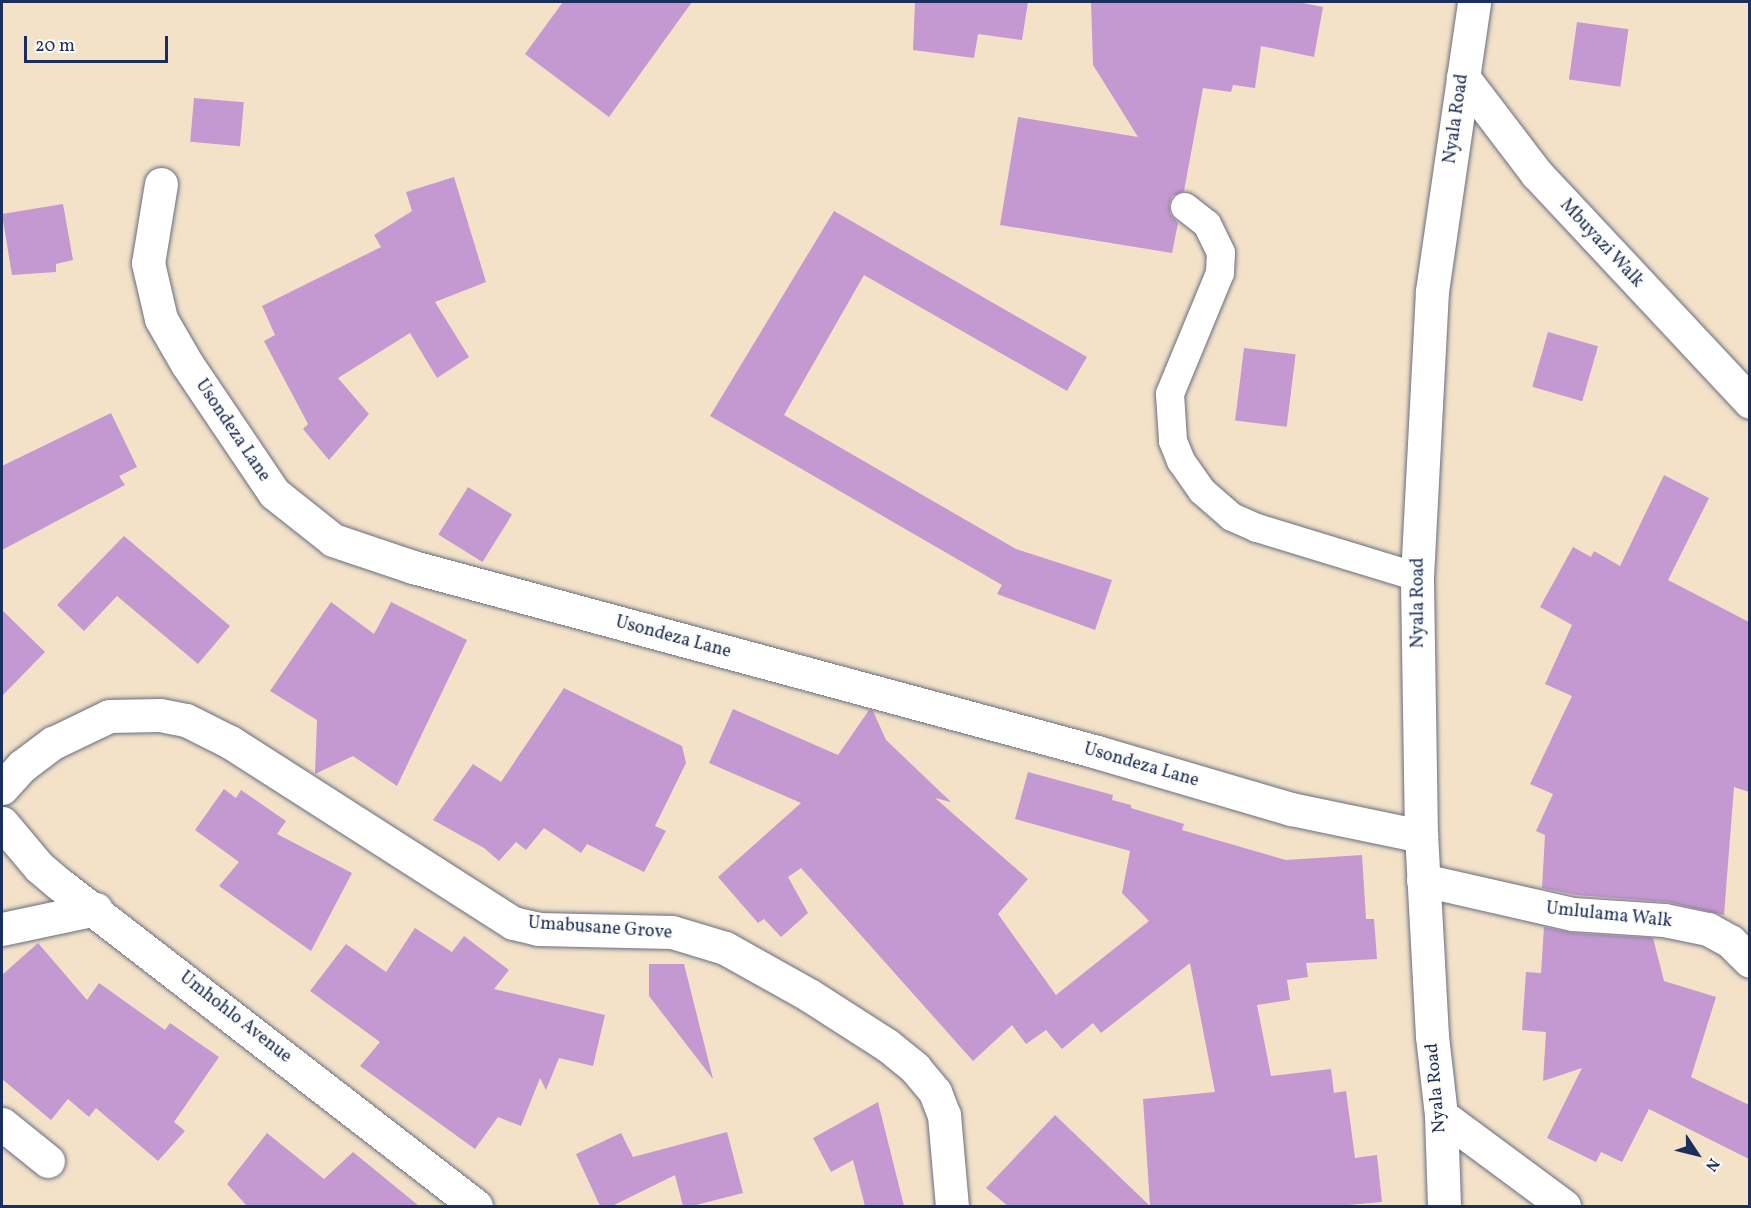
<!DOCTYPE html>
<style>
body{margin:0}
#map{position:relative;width:1751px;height:1208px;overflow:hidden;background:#f3e2c7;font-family:Vollkorn,serif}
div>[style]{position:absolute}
.building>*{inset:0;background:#c499d1;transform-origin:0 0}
.roads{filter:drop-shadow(0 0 2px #676e83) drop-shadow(0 0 2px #676e83)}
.service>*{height:28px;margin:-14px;padding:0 14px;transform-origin:14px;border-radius:14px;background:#fff}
.minor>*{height:33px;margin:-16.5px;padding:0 16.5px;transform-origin:16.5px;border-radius:16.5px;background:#fff}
.tertiary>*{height:33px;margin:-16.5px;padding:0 16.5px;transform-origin:16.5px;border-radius:16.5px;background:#fff}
span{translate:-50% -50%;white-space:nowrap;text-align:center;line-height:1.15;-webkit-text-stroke:4.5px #fdfcf7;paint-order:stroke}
.street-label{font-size:18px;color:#1b2f5e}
.frame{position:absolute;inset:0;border:3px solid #1b2f5e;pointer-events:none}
.north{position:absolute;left:1667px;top:1124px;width:60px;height:60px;-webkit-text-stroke:4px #fdfcf7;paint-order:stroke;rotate:125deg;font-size:16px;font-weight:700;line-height:24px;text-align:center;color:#1b2f5e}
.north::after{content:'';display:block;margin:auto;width:21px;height:27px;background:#1b2f5e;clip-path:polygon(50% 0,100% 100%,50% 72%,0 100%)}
.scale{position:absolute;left:24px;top:36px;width:144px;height:27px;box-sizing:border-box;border:3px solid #1b2f5e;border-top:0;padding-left:8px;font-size:18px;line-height:21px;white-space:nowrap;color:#1b2f5e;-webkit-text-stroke:4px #fdfcf7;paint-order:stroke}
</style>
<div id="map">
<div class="building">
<div style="clip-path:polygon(563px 2px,692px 2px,609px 117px,525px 54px)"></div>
<div style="clip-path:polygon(915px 2px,1028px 2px,1022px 40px,978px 34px,974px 58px,913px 50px)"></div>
<div style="clip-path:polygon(1091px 2px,1297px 2px,1323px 7px,1314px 57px,1261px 46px,1255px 88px,1233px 85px,1231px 92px,1203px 88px,1184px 191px,1172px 196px,1169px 204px,1170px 214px,1178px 223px,1172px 253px,1000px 225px,1018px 117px,1138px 137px,1093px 65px)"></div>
<div style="left:1577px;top:22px;width:52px;height:58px;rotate:8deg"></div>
<div style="left:194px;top:98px;width:50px;height:44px;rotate:5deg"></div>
<div style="clip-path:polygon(454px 177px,486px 282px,435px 302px,469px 357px,437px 378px,410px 333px,338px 378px,369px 414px,329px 460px,303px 429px,308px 424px,264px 341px,275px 335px,262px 306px,381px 247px,374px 235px,412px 211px,406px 192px)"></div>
<div style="clip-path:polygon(63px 204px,73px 260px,56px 264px,56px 272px,12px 275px,2px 214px)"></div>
<div style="clip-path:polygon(834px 211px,1087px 357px,1067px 391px,864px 275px,784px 415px,1016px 549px,1112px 580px,1095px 630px,997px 594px,1002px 585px,710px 416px)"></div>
<div style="left:1548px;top:332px;width:52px;height:57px;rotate:16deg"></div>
<div style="left:1244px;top:348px;width:52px;height:73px;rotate:7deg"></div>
<div style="clip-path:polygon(111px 413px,137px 467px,119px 476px,125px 485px,2px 550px,2px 466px)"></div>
<div style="clip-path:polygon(1664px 475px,1709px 498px,1668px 580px,1749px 622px,1749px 792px,1734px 787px,1724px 915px,1668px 902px,1576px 895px,1542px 888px,1545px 835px,1536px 831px,1553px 794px,1530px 784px,1572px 696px,1545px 684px,1572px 625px,1540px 607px,1573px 547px,1591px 557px,1594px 551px,1620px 566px)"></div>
<div style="left:468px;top:487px;width:52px;height:56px;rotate:32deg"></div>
<div style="clip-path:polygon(124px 536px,230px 626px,198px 664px,117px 596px,84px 631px,57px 605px)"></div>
<div style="clip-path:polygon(331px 602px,374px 634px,391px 602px,467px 640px,397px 786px,353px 756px,315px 774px,317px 720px,270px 691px)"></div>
<div style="clip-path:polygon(2px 610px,45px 652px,2px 696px)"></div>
<div style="clip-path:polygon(564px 688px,682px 746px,686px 763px,655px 826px,666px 831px,644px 872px,587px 844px,581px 853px,544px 828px,526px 850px,516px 842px,499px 861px,484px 848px,433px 820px,473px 764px,501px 782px)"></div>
<div style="clip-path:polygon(733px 709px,838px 755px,869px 710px,873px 711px,886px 740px,951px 802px,935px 798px,1028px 879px,998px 914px,1056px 995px,1149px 921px,1122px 893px,1130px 851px,1015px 819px,1028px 772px,1113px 795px,1112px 800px,1131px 805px,1131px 808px,1184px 824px,1182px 830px,1286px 860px,1362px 855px,1366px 919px,1374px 919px,1377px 959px,1306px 963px,1308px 977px,1287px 980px,1290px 1000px,1257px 1005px,1271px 1076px,1331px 1069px,1334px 1093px,1346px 1091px,1355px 1158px,1377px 1155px,1382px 1202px,1337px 1206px,1150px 1206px,1143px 1099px,1215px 1092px,1190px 963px,1101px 1033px,1093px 1023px,1062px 1049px,1046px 1030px,1026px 1044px,1012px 1025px,973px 1061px,801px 868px,788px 877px,808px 913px,781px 937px,764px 919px,758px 923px,718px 877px,801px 803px,709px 763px)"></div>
<div style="clip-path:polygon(224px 789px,236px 798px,241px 790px,286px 821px,277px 834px,352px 873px,311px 951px,219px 886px,239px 862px,195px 830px)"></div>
<div style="clip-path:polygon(1544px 927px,1572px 933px,1653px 938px,1664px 981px,1716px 997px,1691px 1077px,1749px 1105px,1749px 1159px,1649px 1109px,1622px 1162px,1601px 1152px,1596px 1162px,1547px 1138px,1582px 1068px,1543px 1081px,1546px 1032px,1522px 1030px,1526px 972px,1541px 973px)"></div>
<div style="clip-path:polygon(415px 928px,452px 952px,464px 936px,509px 970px,494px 989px,605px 1015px,593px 1066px,559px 1058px,546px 1090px,540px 1078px,521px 1126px,498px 1117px,475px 1149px,360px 1066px,380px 1042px,310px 991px,346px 944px,386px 972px)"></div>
<div style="clip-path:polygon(38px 943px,87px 1000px,99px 983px,165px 1030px,170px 1023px,219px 1057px,174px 1122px,185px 1131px,158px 1161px,96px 1108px,89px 1117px,68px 1099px,51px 1120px,2px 1079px,2px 975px)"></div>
<div style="clip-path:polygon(649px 964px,684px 964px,713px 1079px,649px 996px)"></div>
<div style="clip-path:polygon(878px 1102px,904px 1206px,865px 1206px,853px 1160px,831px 1172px,813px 1138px)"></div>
<div style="clip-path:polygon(1055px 1115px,1150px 1206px,1008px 1206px,986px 1188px)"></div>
<div style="clip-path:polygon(727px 1132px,743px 1193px,692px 1206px,683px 1206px,675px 1175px,612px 1206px,600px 1206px,576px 1154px,621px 1133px,633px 1157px)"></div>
<div style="clip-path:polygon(267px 1133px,324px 1179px,353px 1152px,419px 1206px,247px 1206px,227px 1184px)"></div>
</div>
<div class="roads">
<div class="service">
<div style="left:1185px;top:207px;width:28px;rotate:38deg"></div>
<div style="left:1207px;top:224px;width:32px;rotate:64deg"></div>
<div style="left:1221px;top:253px;width:20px;rotate:93deg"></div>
<div style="left:1220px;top:273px;width:131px;rotate:112.5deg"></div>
<div style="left:1170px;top:394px;width:47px;rotate:86.3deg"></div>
<div style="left:1173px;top:441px;width:22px;rotate:68deg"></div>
<div style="left:1181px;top:461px;width:37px;rotate:55deg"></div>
<div style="left:1202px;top:491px;width:40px;rotate:41deg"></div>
<div style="left:1232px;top:517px;width:27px;rotate:24deg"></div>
<div style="left:1257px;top:528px;width:167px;rotate:17deg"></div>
</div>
<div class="minor">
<div style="left:1463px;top:77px;width:122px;rotate:52.7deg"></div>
<div style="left:1537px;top:174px;width:312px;rotate:46.9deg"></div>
<div style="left:161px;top:184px;width:80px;rotate:99.3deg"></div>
<div style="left:148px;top:263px;width:57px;rotate:76.9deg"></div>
<div style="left:161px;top:319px;width:52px;rotate:60deg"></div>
<div style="left:187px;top:364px;width:156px;rotate:56deg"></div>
<div style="left:274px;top:493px;width:75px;rotate:38.5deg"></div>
<div style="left:333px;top:540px;width:84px;rotate:18.6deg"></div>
<div style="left:413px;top:567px;width:709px;rotate:15.13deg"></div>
<div style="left:1097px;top:752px;width:202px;rotate:16.4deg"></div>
<div style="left:1291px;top:809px;width:133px;rotate:11.7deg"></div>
<div style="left:2px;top:788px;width:30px;rotate:-48deg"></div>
<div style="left:22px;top:766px;width:39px;rotate:-37deg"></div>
<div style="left:53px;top:743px;width:62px;rotate:-25.7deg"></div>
<div style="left:109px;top:716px;width:51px;rotate:-1.1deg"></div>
<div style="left:160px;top:715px;width:26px;rotate:11deg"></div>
<div style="left:186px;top:720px;width:49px;rotate:26.6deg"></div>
<div style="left:230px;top:742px;width:336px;rotate:32.6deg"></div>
<div style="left:513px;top:923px;width:26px;rotate:13deg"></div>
<div style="left:538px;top:929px;width:134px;rotate:1.3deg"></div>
<div style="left:672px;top:932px;width:55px;rotate:16.8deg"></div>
<div style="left:725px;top:948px;width:96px;rotate:29.2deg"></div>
<div style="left:809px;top:995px;width:93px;rotate:32.7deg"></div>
<div style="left:887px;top:1045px;width:36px;rotate:39deg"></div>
<div style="left:915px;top:1068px;width:31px;rotate:50deg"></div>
<div style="left:935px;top:1092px;width:25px;rotate:69deg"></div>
<div style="left:944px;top:1115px;width:91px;rotate:85deg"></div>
<div style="left:2px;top:823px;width:57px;rotate:49.9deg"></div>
<div style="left:39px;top:867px;width:30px;rotate:40deg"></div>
<div style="left:62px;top:886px;width:523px;rotate:37.7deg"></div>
<div style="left:1423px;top:880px;width:154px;rotate:12.8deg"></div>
<div style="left:1573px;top:914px;width:91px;rotate:3.8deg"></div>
<div style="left:1664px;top:920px;width:45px;rotate:11.6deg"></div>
<div style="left:1708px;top:929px;width:25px;rotate:29deg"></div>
<div style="left:1730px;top:941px;width:28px;rotate:45deg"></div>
<div style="left:2px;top:929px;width:96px;rotate:-12deg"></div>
<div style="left:1441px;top:1115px;width:153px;rotate:36.5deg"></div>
<div style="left:2px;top:1124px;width:59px;rotate:38.8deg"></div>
</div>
<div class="tertiary">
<div style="left:1444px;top:1206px;width:91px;rotate:-91.9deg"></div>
<div style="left:1441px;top:1115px;width:80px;rotate:-96.5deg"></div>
<div style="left:1432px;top:1036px;width:200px;rotate:-93.1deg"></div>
<div style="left:1421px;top:836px;width:259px;rotate:-90.9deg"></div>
<div style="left:1417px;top:577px;width:286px;rotate:-87deg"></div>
<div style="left:1432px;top:291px;width:292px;rotate:-81.7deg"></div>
</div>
</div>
<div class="street-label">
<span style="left:1457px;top:119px;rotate:-82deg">Nyala Road</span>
<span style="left:1601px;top:244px;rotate:47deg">Mbuyazi Walk</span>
<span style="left:232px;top:431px;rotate:56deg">Usondeza Lane</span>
<span style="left:1419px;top:603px;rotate:-90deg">Nyala Road</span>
<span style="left:673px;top:638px;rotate:15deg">Usondeza Lane</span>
<span style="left:1141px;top:766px;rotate:16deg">Usondeza Lane</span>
<span style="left:1609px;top:916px;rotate:6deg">Umlulama Walk</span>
<span style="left:600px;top:929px;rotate:4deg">Umabusane Grove</span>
<span style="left:235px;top:1018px;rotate:38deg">Umhohlo Avenue</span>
<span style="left:1437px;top:1088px;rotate:-95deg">Nyala Road</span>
</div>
<div class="frame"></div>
<div class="north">N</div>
<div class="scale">20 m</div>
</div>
